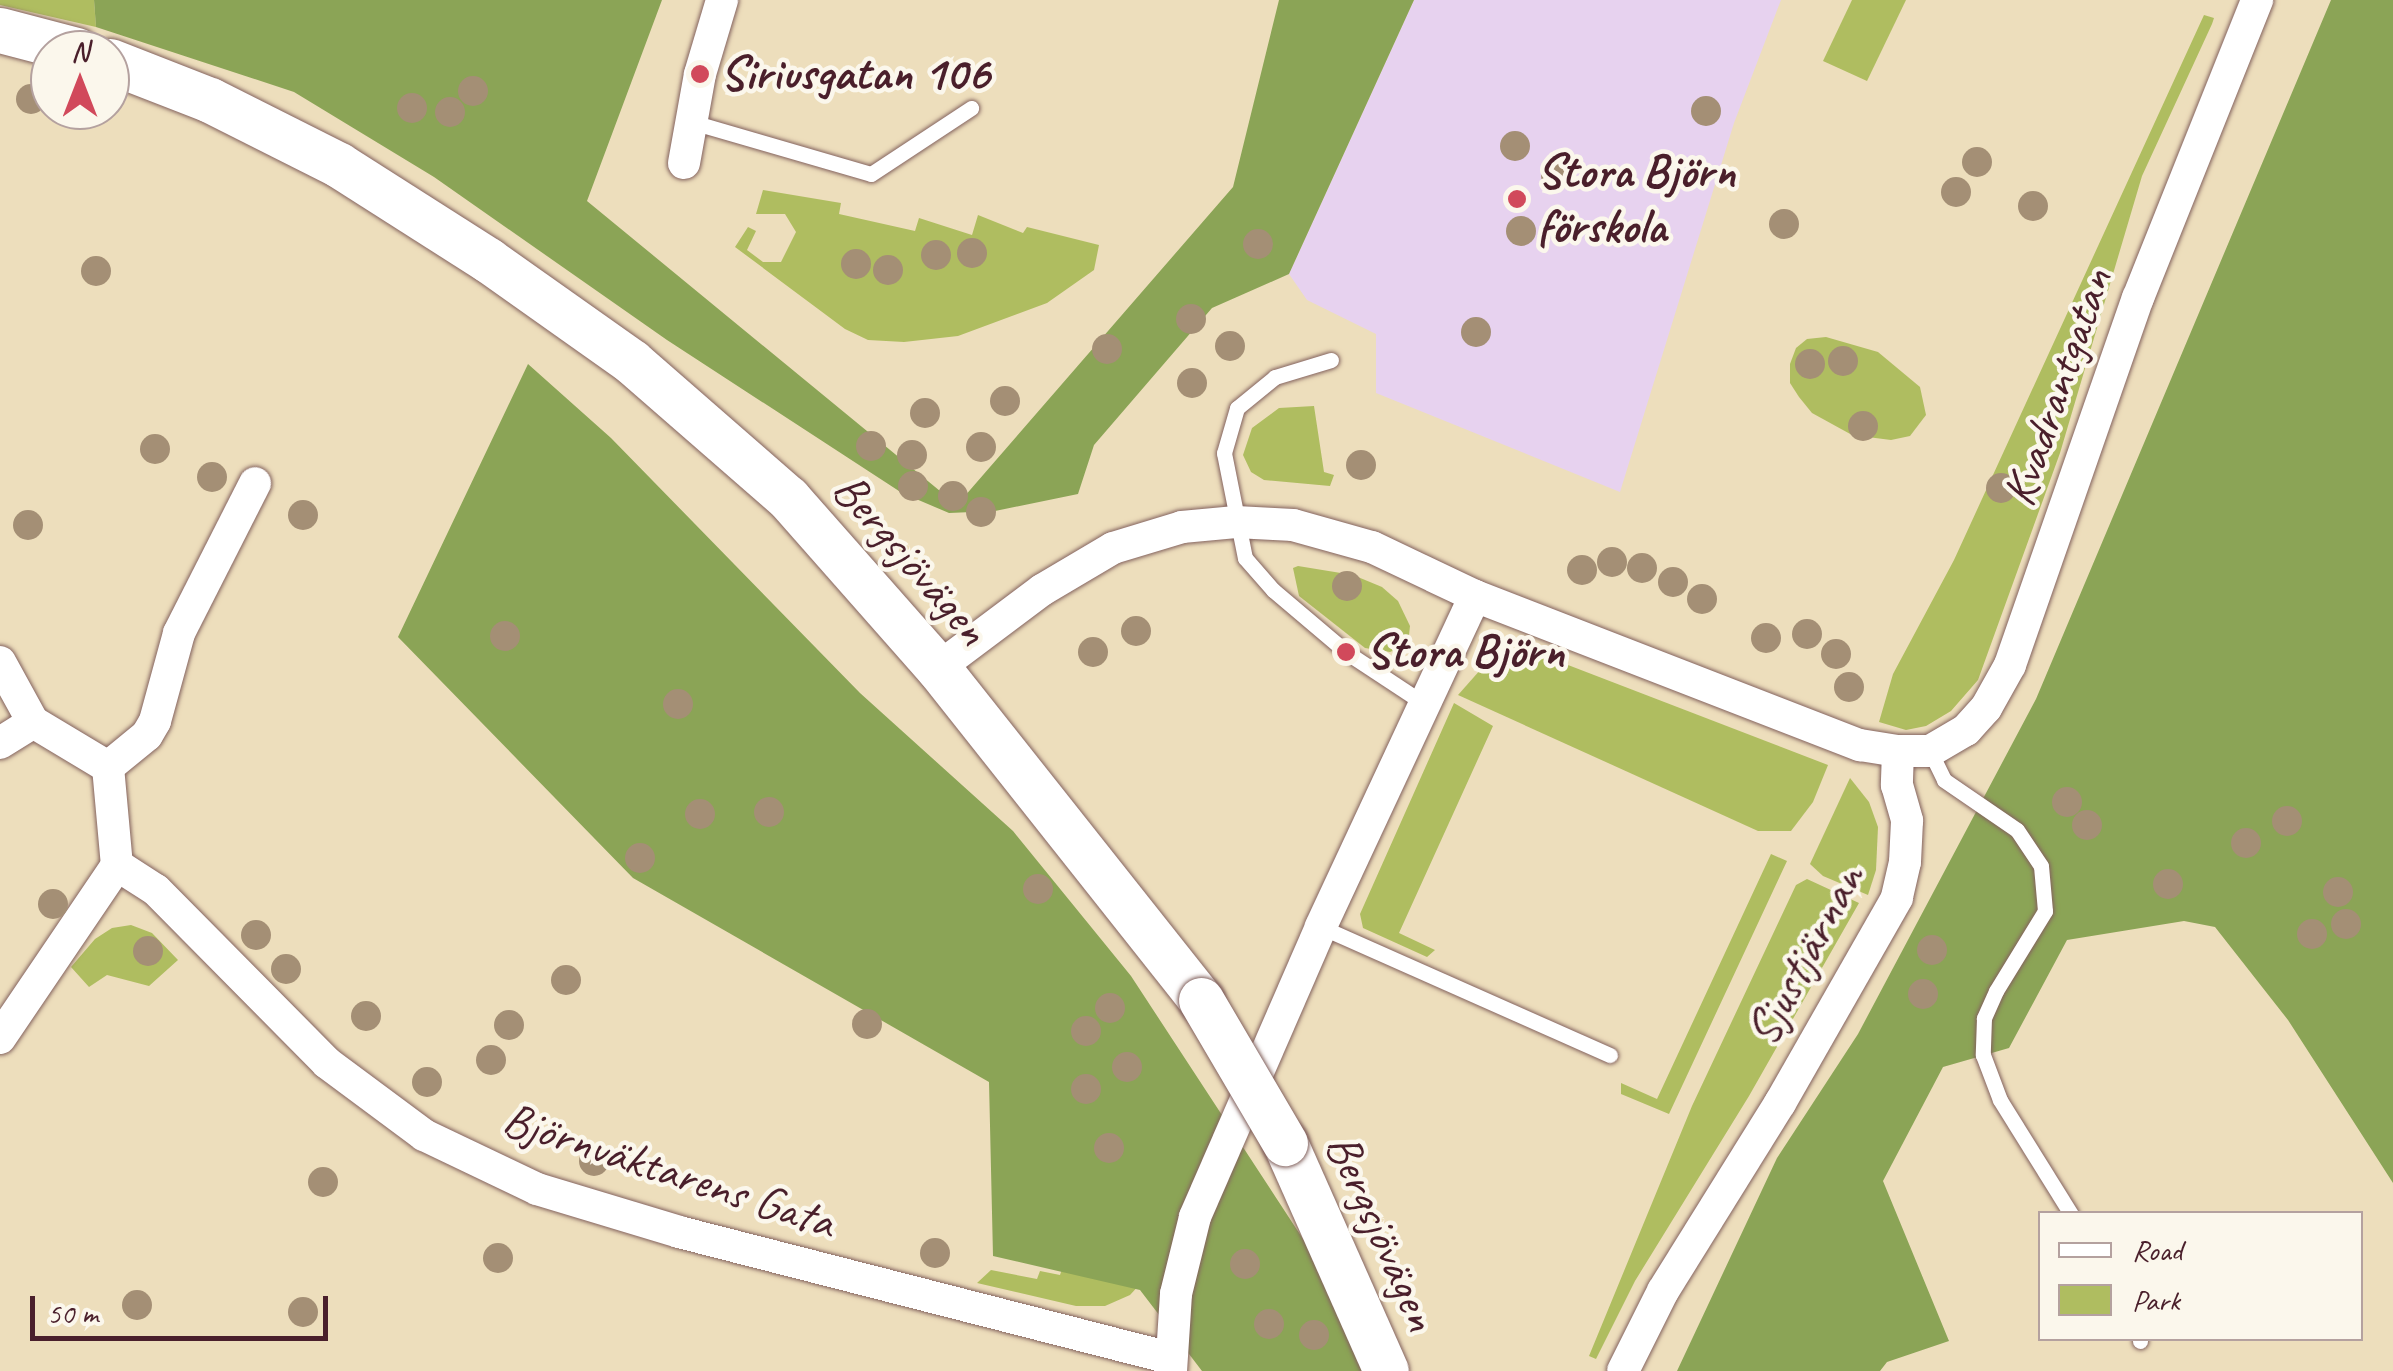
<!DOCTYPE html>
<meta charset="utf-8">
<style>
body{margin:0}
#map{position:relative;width:2393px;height:1371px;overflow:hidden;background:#eddebc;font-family:Caveat,sans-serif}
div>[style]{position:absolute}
.built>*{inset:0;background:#e7d2ef}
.green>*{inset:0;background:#afbd60}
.forest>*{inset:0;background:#8ba456}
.roads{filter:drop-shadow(0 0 2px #83625e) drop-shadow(0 0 2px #83625e)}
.lane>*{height:15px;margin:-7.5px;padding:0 7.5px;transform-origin:7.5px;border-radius:7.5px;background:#fff}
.street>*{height:32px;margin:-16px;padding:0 16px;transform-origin:16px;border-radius:16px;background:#fff}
.secondary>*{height:45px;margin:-22.5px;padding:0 22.5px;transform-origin:22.5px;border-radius:22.5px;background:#fff}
.bridges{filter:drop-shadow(0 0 2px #83625e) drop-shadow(0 0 2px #83625e)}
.secondary-bridge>*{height:45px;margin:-22.5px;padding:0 22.5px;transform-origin:22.5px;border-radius:22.5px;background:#fff}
.trees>*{width:30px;height:30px;margin:-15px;border-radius:50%;background:#a48f75}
.dots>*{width:28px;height:28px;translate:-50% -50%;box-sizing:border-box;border:5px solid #fbf7ec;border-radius:50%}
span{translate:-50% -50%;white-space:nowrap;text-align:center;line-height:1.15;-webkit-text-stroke:9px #fbf7ec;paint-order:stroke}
.poi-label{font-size:48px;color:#4a1f2b;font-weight:700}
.left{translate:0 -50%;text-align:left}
.street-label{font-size:48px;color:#4a1f2b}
.legend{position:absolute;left:2038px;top:1211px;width:325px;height:130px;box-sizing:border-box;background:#fbf7ec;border:2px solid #b4a19f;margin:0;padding:12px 18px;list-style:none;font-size:30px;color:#4a1f2b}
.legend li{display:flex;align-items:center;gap:20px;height:50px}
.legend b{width:50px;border:2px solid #b4a19f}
.north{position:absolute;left:30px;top:30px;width:100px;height:100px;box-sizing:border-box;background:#fbf7ec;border:2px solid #b4a19f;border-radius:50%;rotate:0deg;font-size:28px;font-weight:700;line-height:40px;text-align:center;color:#4a1f2b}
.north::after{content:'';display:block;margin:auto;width:35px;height:45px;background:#d1495b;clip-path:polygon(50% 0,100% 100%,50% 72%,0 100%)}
.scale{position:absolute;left:30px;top:1296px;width:298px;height:45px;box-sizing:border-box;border:5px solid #4a1f2b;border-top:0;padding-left:12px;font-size:30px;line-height:35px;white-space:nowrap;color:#4a1f2b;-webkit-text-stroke:8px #fbf7ec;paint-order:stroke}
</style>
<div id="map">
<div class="built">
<div style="clip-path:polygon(1414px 0,1781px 0,1734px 123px,1620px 492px,1376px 393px,1376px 334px,1307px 300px,1289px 274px)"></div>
</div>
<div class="green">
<div style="clip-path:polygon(0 0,94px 0,96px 27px,0 5px)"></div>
<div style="clip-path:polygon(1852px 0,1906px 0,1867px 81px,1823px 61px)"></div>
<div style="clip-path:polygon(2204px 15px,2214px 18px,2212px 24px,2142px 176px,2060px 453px,1978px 680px,1951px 711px,1926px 726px,1906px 730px,1879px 722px,1893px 674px,1954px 560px)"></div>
<div style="clip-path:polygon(763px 190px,841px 203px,839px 214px,915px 231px,919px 218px,972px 235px,978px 215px,1023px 233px,1027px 227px,1099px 245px,1094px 270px,1047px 303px,958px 336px,904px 342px,868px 340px,845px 329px,735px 247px,748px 227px,756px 231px,747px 250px,763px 262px,781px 262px,796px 232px,785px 214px,756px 214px)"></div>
<div style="clip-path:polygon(1826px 337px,1878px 352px,1920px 387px,1926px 415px,1910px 436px,1891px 440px,1852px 435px,1812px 413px,1799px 397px,1790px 383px,1790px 364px,1796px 348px,1807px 339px)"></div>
<div style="clip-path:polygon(1314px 406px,1324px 472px,1334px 475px,1330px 486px,1264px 480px,1251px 472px,1243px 455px,1252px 428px,1279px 408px)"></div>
<div style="clip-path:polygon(1298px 566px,1353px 575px,1382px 587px,1398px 601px,1410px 626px,1408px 644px,1390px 652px,1365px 648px,1299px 596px,1293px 568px)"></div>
<div style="clip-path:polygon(1501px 656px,1555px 660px,1828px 765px,1813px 802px,1791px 831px,1758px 831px,1458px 695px,1489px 660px)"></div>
<div style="clip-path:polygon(1454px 703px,1493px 726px,1399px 933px,1435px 950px,1427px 957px,1363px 928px,1360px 914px)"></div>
<div style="clip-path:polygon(1850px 778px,1869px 802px,1878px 827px,1876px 870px,1868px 895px,1823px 876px,1810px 864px)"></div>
<div style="clip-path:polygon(1771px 854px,1787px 861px,1669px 1114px,1621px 1094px,1621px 1083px,1657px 1099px)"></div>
<div style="clip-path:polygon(1807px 879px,1859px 903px,1749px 1096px,1635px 1281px,1596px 1359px,1589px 1356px,1692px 1106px,1796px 885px)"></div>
<div style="clip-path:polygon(131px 925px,152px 933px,178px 960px,149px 986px,107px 975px,89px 987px,71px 967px,95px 939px,112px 928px)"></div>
<div style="clip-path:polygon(1118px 1102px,1142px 1282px,1130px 1295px,1105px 1306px,1076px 1306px,977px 1283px,991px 1270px,1037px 1279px,1040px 1271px,1060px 1275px)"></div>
</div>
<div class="forest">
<div style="clip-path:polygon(94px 0,662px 0,587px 201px,957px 505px,1233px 187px,1279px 0,1414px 0,1289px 274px,1212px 308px,1094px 445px,1078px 494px,995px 511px,949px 513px,902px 493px,667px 340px,434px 177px,294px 92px,96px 27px)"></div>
<div style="clip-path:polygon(2331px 0,2393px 0,2393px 1183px,2288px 1020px,2215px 927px,2184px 921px,2067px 940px,2009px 1048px,1943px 1067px,1883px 1181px,1949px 1341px,1887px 1362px,1880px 1371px,1677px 1371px,1777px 1158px,1858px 1034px,2036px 699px)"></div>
<div style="clip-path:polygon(528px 364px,611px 438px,860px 693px,1013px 831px,1131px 976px,1305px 1242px,1368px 1371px,1202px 1371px,1140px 1290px,993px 1256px,989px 1082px,633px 878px,398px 637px)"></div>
</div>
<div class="roads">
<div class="lane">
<div style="left:692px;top:122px;width:186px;rotate:16.2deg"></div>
<div style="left:871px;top:174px;width:120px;rotate:-33.4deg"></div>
<div style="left:1331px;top:360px;width:59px;rotate:163.1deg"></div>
<div style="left:1275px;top:377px;width:49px;rotate:140.8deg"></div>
<div style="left:1237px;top:408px;width:47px;rotate:106.1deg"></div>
<div style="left:1224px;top:453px;width:107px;rotate:78.7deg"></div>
<div style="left:1245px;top:558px;width:43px;rotate:48.8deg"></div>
<div style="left:1273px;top:590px;width:96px;rotate:40.3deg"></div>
<div style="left:1346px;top:652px;width:95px;rotate:33.4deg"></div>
<div style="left:1930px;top:751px;width:32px;rotate:64deg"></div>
<div style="left:1944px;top:780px;width:88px;rotate:34.4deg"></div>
<div style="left:2017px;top:830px;width:43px;rotate:56.3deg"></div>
<div style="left:2041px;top:866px;width:45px;rotate:84.9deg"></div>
<div style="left:2045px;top:911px;width:94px;rotate:121.5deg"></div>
<div style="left:1996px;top:991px;width:30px;rotate:114deg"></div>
<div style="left:1984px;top:1018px;width:37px;rotate:92deg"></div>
<div style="left:1983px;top:1055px;width:48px;rotate:69.3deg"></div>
<div style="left:2000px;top:1100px;width:134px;rotate:58.1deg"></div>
<div style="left:1321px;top:927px;width:316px;rotate:23.9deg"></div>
<div style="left:2140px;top:1338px;width:3px;rotate:90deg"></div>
</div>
<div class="street">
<div style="left:684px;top:163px;width:90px;rotate:-79.8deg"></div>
<div style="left:700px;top:74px;width:77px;rotate:-73.4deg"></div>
<div style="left:1475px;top:596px;width:413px;rotate:21.2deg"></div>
<div style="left:1860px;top:745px;width:38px;rotate:9deg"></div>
<div style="left:1898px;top:751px;width:34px;rotate:92deg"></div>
<div style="left:1897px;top:785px;width:37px;rotate:74deg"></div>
<div style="left:1907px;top:821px;width:41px;rotate:92.8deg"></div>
<div style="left:1905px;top:862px;width:37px;rotate:103deg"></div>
<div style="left:1897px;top:898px;width:236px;rotate:119.7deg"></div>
<div style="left:1780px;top:1103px;width:221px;rotate:121.9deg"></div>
<div style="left:1663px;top:1291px;width:89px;rotate:116.6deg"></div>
<div style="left:0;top:662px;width:68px;rotate:61.2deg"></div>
<div style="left:33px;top:722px;width:87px;rotate:31deg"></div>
<div style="left:108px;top:767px;width:98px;rotate:84.8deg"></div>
<div style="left:117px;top:865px;width:46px;rotate:32.7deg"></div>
<div style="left:156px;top:890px;width:243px;rotate:45.3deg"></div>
<div style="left:327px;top:1063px;width:121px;rotate:36.6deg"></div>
<div style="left:424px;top:1135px;width:125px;rotate:25.5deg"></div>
<div style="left:537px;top:1189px;width:148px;rotate:16.8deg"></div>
<div style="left:679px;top:1232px;width:507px;rotate:14.39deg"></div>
<div style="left:938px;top:668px;width:130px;rotate:-36.9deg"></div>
<div style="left:1042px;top:590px;width:82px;rotate:-30.6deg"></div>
<div style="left:1113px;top:548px;width:72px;rotate:-16.9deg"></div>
<div style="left:1182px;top:527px;width:54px;rotate:-5.3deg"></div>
<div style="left:1236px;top:522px;width:57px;rotate:3deg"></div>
<div style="left:1293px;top:525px;width:82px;rotate:15.6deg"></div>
<div style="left:1372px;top:547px;width:114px;rotate:25.4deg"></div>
<div style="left:1475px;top:596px;width:365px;rotate:115deg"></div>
<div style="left:1321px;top:927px;width:316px;rotate:113.5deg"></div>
<div style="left:1195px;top:1217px;width:79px;rotate:103.9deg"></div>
<div style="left:1176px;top:1294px;width:77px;rotate:93.7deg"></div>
<div style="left:0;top:743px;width:39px;rotate:-32deg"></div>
<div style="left:1898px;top:751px;width:32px"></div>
<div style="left:1930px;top:751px;width:42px;rotate:-30.3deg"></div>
<div style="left:1966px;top:730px;width:30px;rotate:-48deg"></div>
<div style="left:1986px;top:708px;width:49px;rotate:-60.8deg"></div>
<div style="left:2010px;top:665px;width:389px;rotate:-70.8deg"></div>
<div style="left:2138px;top:298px;width:321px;rotate:-68.2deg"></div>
<div style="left:108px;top:767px;width:50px;rotate:-39.4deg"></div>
<div style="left:147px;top:735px;width:16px;rotate:-60deg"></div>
<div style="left:155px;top:721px;width:91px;rotate:-74.7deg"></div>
<div style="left:179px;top:633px;width:168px;rotate:-63.1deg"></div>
<div style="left:0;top:1038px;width:209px;rotate:-55.9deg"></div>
</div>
<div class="secondary">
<div style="left:0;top:30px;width:79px;rotate:14.7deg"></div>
<div style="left:110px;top:61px;width:107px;rotate:21.3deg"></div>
<div style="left:210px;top:100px;width:144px;rotate:26.7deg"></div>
<div style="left:339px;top:165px;width:177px;rotate:32.5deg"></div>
<div style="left:488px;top:260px;width:176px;rotate:35.3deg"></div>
<div style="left:632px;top:362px;width:207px;rotate:41.1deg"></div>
<div style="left:788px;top:498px;width:227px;rotate:48.6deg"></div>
<div style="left:938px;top:668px;width:424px;rotate:51.6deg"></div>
<div style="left:1285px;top:1143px;width:249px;rotate:66.1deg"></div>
</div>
</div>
<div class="bridges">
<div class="secondary-bridge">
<div style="left:1201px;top:1000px;width:166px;rotate:59.6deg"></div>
</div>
</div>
<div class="trees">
<div style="left:473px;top:91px"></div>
<div style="left:31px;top:99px"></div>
<div style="left:412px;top:108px"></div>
<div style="left:1706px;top:111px"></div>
<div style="left:450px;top:112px"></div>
<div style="left:1515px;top:146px"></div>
<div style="left:1977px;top:162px"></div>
<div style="left:1556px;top:175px"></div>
<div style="left:1956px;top:192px"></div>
<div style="left:2033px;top:206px"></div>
<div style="left:1784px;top:224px"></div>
<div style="left:1521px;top:231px"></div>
<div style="left:1258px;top:244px"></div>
<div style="left:972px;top:253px"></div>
<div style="left:936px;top:255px"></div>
<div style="left:856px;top:264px"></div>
<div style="left:888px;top:270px"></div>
<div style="left:96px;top:271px"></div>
<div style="left:1191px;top:319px"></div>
<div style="left:1476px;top:332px"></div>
<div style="left:1230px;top:346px"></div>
<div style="left:1107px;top:349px"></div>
<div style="left:1843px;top:361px"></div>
<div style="left:1810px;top:364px"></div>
<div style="left:1192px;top:383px"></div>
<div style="left:1005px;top:401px"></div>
<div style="left:925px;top:413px"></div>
<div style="left:1863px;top:426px"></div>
<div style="left:871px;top:446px"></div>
<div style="left:981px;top:447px"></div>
<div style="left:155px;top:449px"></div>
<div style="left:912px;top:455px"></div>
<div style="left:1361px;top:465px"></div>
<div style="left:212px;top:477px"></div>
<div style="left:913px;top:486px"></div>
<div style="left:2001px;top:488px"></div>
<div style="left:953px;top:496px"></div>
<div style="left:981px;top:512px"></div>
<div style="left:303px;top:515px"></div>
<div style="left:28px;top:525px"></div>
<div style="left:1612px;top:562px"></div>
<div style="left:1642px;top:568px"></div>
<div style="left:1582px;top:570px"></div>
<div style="left:1673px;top:582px"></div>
<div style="left:1347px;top:586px"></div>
<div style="left:1702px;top:599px"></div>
<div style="left:1136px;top:631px"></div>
<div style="left:1807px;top:634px"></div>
<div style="left:505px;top:636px"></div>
<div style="left:1766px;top:638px"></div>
<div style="left:1093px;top:652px"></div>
<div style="left:1836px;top:654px"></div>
<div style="left:1849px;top:687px"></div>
<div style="left:678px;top:704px"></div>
<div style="left:2067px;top:802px"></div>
<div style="left:769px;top:812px"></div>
<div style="left:700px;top:814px"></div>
<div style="left:2287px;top:821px"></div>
<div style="left:2087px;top:825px"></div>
<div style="left:2246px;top:843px"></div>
<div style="left:640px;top:858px"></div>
<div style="left:2168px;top:884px"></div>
<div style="left:1038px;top:889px"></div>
<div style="left:2338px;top:892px"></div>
<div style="left:53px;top:904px"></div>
<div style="left:2346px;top:924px"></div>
<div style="left:2312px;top:934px"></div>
<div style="left:256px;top:935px"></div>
<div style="left:1932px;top:950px"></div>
<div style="left:148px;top:951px"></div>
<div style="left:286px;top:969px"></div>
<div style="left:566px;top:980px"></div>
<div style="left:1923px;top:994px"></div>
<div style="left:1110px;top:1008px"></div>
<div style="left:366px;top:1016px"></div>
<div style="left:867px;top:1024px"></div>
<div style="left:509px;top:1025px"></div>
<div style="left:1086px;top:1031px"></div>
<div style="left:491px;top:1060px"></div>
<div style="left:1127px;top:1067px"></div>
<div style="left:427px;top:1082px"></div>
<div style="left:1086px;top:1089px"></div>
<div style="left:1109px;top:1148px"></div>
<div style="left:594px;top:1161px"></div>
<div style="left:323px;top:1182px"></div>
<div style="left:935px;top:1253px"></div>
<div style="left:498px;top:1258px"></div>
<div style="left:1245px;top:1264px"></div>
<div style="left:137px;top:1305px"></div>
<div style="left:303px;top:1312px"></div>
<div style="left:1269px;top:1324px"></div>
<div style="left:1314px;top:1335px"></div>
</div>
<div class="dots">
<div style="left:700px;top:74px;background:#d1495b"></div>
<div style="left:1517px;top:199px;background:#d1495b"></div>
<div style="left:1346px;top:652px;background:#d1495b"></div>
</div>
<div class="poi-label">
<span class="left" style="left:720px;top:74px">Siriusgatan 106</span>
<span class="left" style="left:1537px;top:199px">Stora Björn<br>förskola</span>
<span class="left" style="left:1366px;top:652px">Stora Björn</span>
</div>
<div class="street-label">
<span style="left:2057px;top:387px;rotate:-71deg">Kvadrantgatan</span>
<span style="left:911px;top:559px;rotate:49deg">Bergsjövägen</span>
<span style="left:1805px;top:955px;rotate:-62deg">Sjustjärnan</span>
<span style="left:669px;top:1170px;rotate:18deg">Björnväktarens Gata</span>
<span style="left:1382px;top:1232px;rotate:66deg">Bergsjövägen</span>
</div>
<ul class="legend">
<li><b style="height:12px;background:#fff"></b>Road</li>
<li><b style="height:28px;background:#afbd60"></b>Park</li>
</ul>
<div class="north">N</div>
<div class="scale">50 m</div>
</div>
